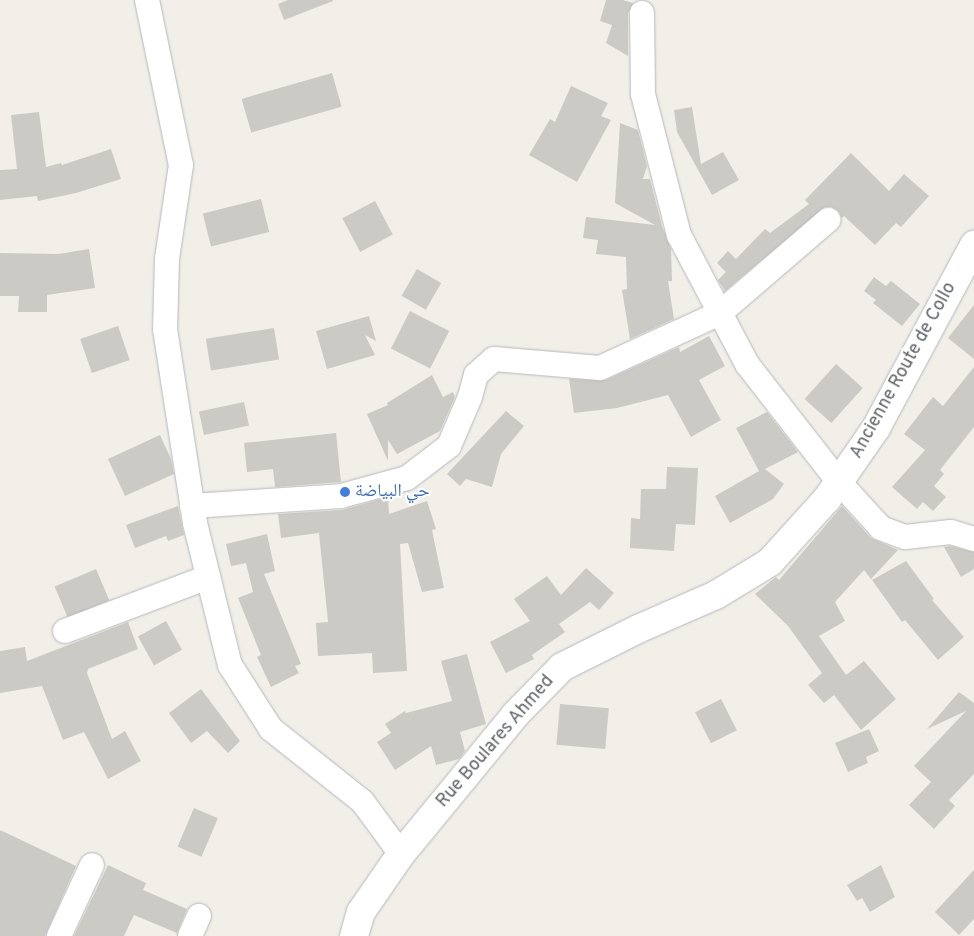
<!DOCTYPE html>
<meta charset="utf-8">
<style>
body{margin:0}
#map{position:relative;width:974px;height:936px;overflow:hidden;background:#f1efe8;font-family:Overpass,"Noto Naskh Arabic",sans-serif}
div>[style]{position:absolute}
.building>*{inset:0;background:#cccac5;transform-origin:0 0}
.roads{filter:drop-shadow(0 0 1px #b5b8bc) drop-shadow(0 0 1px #b5b8bc)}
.minor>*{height:24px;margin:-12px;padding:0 12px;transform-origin:12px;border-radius:12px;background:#fff}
.secondary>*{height:28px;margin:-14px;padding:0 14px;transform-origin:14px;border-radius:14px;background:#fff}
.dots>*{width:14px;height:14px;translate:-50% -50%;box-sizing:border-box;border:2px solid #fff;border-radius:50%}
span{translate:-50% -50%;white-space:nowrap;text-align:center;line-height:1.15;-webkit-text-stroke:4px #fff;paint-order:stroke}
.street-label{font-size:18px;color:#5f6368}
.shop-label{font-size:18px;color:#366cbe}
.left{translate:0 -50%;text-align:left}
</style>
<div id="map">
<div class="building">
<div style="clip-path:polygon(288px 0,333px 0,333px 1px,284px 20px,278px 4px)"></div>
<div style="clip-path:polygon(606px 0,623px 0,633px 3px,628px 13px,628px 56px,606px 43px,612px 25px,600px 21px)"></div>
<div style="left:332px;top:73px;width:35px;height:94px;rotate:74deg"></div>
<div style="clip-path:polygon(571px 86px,608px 103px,601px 116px,611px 120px,577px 182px,529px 155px,550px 119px,555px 122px)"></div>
<div style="clip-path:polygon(692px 107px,701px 164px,723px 152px,739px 180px,712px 195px,677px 132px,674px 110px)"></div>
<div style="clip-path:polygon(39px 112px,46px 167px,61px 163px,62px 165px,111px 149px,121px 179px,76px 193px,38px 201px,37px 196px,0 200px,0 170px,17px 169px,11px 115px)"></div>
<div style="clip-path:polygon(620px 123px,638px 130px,647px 166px,643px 179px,650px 179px,662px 226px,671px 249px,672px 281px,668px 281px,674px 319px,630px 339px,622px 290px,627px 289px,626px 257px,596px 254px,598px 240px,583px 238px,586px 217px,655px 225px,615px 203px)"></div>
<div style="clip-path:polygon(851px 153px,889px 191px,904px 174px,929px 196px,901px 227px,896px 223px,875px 245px,844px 216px,842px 218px,838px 211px,832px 207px,825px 207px,725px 291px,718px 280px,726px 272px,717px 263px,728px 251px,736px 259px,765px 229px,770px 233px,809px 204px,805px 200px)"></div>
<div style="left:261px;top:199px;width:34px;height:60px;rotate:76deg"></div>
<div style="left:375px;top:201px;width:38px;height:37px;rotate:62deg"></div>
<div style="clip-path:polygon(89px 249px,95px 288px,47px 295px,47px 312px,18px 312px,19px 296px,0 296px,0 253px,58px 254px)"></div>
<div style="left:417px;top:269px;width:28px;height:31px;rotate:30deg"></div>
<div style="clip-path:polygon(874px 277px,886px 286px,891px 281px,920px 304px,902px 326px,873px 303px,876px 300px,864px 291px)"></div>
<div style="clip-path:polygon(974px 305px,974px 359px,948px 338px)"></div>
<div style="left:410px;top:311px;width:44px;height:42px;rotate:27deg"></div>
<div style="clip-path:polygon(369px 316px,376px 341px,365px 335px,375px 355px,327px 369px,316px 331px)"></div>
<div style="left:118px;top:326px;width:36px;height:40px;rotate:71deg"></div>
<div style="left:274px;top:328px;width:32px;height:69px;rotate:81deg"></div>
<div style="clip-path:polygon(709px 336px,725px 366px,699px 380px,721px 420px,691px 437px,668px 395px,617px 408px,574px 413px,569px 379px,606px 380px,679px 347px,680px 352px)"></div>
<div style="left:836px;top:364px;width:36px;height:47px;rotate:42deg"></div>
<div style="clip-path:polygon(974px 367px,974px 427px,940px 470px,944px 474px,934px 486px,946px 497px,933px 511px,923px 502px,917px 509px,892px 487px,925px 450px,904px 434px,933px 397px,943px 406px)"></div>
<div style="clip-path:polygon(432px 375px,443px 397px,453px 392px,455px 397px,440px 431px,397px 454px,388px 440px,388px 461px,367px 414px,388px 405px,387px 403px)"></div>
<div style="left:244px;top:402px;width:24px;height:46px;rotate:78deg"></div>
<div style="clip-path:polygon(506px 411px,524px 426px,501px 454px,492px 487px,466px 479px,460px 486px,447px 474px)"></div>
<div style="clip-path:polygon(767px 412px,798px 452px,765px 469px,784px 484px,773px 499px,730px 523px,715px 496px,759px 471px,736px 428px)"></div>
<div style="clip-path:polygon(336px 433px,341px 482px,275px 487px,273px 469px,247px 472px,244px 443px)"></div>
<div style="clip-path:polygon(160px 435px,171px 459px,174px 474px,125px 496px,108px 459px)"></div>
<div style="clip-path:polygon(667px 467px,698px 468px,695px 525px,676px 524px,674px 551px,630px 548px,631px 518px,640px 519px,641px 489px,666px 489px)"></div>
<div style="clip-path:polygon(388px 497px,389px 514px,427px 501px,436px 529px,432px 530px,444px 588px,422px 592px,408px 543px,400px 544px,407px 671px,373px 673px,372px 653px,318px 656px,316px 623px,328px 622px,319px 533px,281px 538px,278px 514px,342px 510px)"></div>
<div style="clip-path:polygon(178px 506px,184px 535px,168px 541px,166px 536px,135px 548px,126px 525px)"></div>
<div style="clip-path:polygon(842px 506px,871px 538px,898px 550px,871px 579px,864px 570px,835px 602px,845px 621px,819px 636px,846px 675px,864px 661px,896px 699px,861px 730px,834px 695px,824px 703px,808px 685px,822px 673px,788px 626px,755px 594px,776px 577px,779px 580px)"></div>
<div style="clip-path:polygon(267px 534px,275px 571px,264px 574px,301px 664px,295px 666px,299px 673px,271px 687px,257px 657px,261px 655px,238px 598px,253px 592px,246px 563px,231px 566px,226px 544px)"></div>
<div style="clip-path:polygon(950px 546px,974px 552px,974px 569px,961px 577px,944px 547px)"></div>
<div style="clip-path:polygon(906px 561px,934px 599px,932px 600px,964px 637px,938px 660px,905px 620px,902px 622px,872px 580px)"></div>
<div style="clip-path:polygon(586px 568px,614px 593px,599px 610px,590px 602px,559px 624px,565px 632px,532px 655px,534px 659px,506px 673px,490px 642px,530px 621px,514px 599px,547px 576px,561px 595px)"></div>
<div style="left:96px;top:569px;width:34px;height:45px;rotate:67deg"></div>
<div style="left:166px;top:621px;width:33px;height:32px;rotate:61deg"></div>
<div style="clip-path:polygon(128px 622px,138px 649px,88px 669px,87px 673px,112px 739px,125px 731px,141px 761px,108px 779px,84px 732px,63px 740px,42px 686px,0 693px,0 651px,25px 647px,27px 661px)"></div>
<div style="clip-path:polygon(467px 654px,486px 724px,460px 732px,465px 751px,459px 759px,436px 765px,431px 746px,395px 770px,377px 742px,391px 733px,385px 724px,405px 711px,406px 713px,452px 701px,441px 661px)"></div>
<div style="clip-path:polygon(201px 689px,240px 741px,228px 753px,207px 731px,191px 743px,169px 713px)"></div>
<div style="clip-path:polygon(959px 692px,974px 703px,974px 774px,949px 800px,955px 806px,934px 829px,909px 805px,931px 782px,914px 766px,966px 711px,927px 729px)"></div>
<div style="left:721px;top:699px;width:35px;height:29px;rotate:63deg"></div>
<div style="left:560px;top:704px;width:49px;height:41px;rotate:5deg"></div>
<div style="clip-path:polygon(869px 729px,879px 751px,866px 757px,868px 763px,848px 772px,835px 743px)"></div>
<div style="left:194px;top:808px;width:26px;height:42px;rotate:23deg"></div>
<div style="clip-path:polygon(0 830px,76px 866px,45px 936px,0 936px)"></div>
<div style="clip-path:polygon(108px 865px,146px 883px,143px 890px,187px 909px,177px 933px,134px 915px,124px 936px,74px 936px)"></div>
<div style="clip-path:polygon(881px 865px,895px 897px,870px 912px,862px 898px,857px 901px,847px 885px)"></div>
<div style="clip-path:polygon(974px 870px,974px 919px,959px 935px,935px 912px)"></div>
</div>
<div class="roads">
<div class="minor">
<div style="left:147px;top:0;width:168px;rotate:78.4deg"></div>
<div style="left:181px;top:165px;width:95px;rotate:98.5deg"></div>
<div style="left:167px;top:259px;width:70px;rotate:91.6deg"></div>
<div style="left:165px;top:329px;width:196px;rotate:81.2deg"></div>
<div style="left:195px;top:523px;width:146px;rotate:76.2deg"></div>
<div style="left:230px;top:665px;width:76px;rotate:57.4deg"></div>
<div style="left:271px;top:729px;width:116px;rotate:38.4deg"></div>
<div style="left:362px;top:801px;width:66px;rotate:53.7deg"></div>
<div style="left:642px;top:13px;width:81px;rotate:89.3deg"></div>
<div style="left:643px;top:94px;width:146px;rotate:75.7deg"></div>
<div style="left:679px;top:235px;width:146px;rotate:62.2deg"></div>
<div style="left:747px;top:364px;width:150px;rotate:52.1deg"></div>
<div style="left:839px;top:482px;width:62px;rotate:47.6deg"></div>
<div style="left:881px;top:528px;width:26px;rotate:21deg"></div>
<div style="left:905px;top:537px;width:46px;rotate:-6.2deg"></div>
<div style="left:951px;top:532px;width:24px;rotate:17deg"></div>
<div style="left:192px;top:506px;width:149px;rotate:-3.8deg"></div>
<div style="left:341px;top:496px;width:68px;rotate:-15.3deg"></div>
<div style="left:407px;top:478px;width:53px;rotate:-37.3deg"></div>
<div style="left:449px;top:446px;width:53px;rotate:-66.8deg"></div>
<div style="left:470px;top:397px;width:23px;rotate:-75deg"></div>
<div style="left:476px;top:375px;width:24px;rotate:-42deg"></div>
<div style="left:494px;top:359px;width:106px;rotate:4.9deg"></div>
<div style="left:600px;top:368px;width:132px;rotate:-24.6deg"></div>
<div style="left:720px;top:313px;width:143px;rotate:-40.7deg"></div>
<div style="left:65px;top:631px;width:153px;rotate:-20.7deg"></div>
<div style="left:59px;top:936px;width:78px;rotate:-65.1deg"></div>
<div style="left:190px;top:936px;width:22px;rotate:-66deg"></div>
</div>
<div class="secondary">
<div style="left:354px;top:936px;width:25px;rotate:-74deg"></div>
<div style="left:361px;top:912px;width:70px;rotate:-55.4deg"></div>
<div style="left:401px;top:854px;width:180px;rotate:-50.6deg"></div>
<div style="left:515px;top:715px;width:67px;rotate:-45.6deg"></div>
<div style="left:562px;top:667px;width:85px;rotate:-26.6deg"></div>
<div style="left:638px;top:629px;width:85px;rotate:-23.6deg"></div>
<div style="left:716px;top:595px;width:63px;rotate:-31.4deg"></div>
<div style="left:770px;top:562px;width:85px;rotate:-47.9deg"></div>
<div style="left:827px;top:499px;width:86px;rotate:-55.4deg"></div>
<div style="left:876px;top:428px;width:208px;rotate:-61.8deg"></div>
</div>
</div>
<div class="dots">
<div style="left:345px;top:492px;background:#3f7fe0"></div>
</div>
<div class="street-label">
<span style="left:904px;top:371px;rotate:-61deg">Ancienne Route de Collo</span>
<span style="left:496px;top:742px;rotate:-49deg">Rue Boulares Ahmed</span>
</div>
<div class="shop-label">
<span class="left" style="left:355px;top:492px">حي البياضة</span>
</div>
</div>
